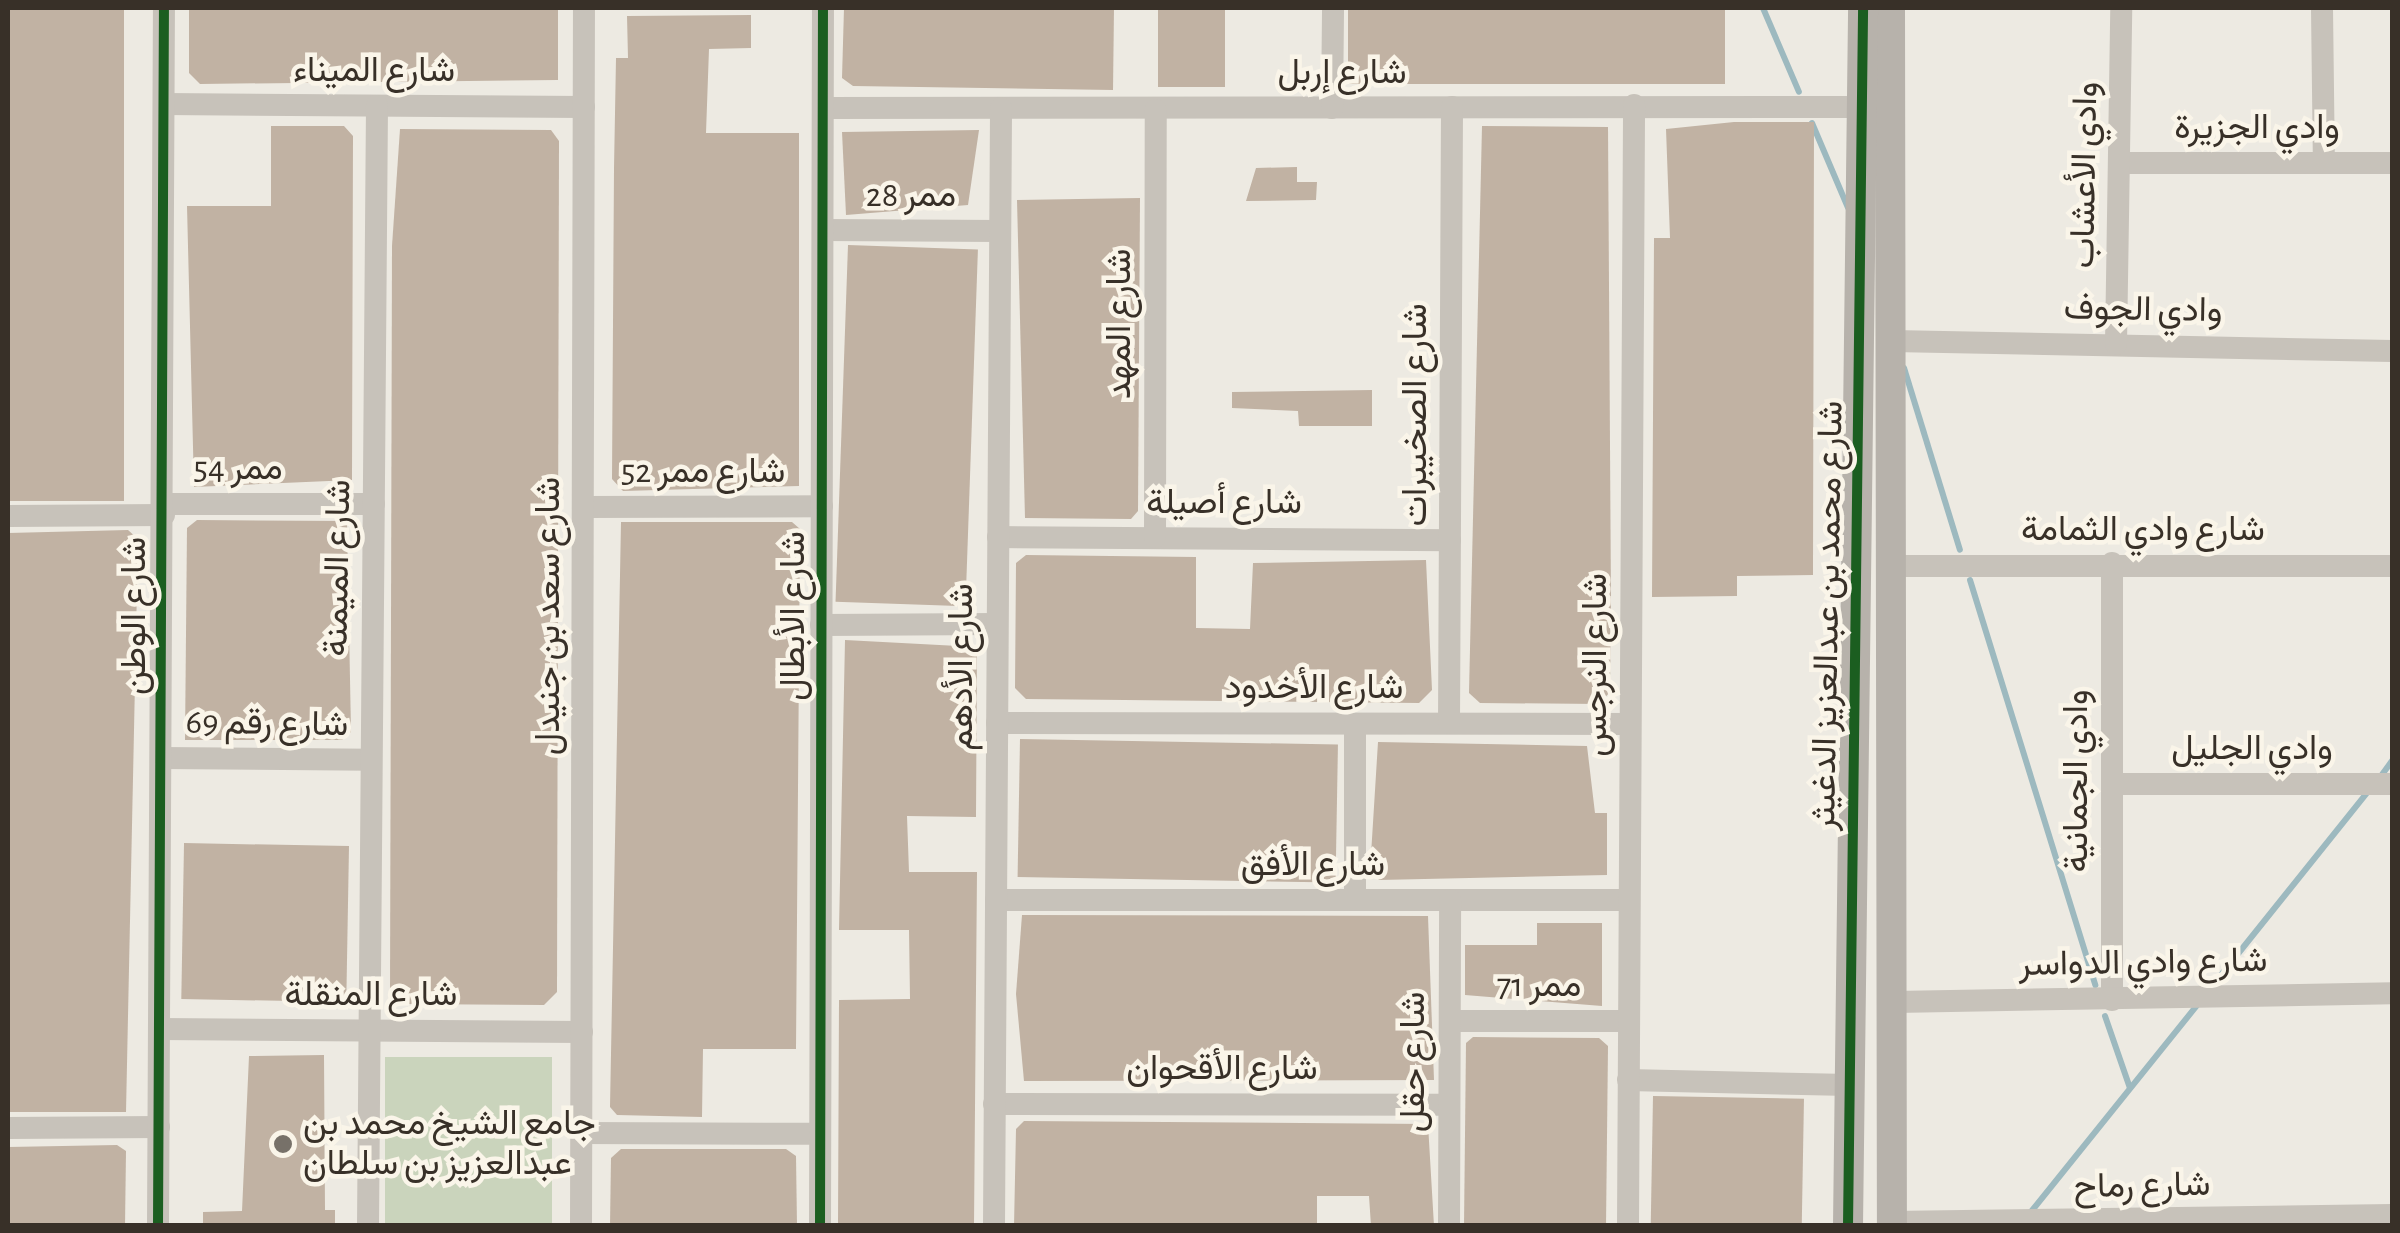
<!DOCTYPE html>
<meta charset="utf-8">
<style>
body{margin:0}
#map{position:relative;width:2400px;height:1233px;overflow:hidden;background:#edeae2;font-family:"Alegreya Sans",Vazirmatn,sans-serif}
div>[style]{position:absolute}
.green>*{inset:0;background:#cad4bc;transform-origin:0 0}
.stream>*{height:6px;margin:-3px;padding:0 3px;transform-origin:3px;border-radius:3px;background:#9db9bf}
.building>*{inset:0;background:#c1b2a3;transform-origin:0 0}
.street>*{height:22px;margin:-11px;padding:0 11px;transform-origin:11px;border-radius:11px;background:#c7c2ba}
.secondary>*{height:30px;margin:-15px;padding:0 15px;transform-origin:15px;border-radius:15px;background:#b7b2ab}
.cycleway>*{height:10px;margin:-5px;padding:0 5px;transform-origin:5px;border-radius:5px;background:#1b5e20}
.dots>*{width:28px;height:28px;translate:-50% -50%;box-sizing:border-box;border:5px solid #faf5e9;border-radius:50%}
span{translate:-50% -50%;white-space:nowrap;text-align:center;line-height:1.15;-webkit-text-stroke:9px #faf5e9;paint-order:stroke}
.street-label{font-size:35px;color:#383028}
.poi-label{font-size:35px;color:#383028}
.left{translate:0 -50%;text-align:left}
.frame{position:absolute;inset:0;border:10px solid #383028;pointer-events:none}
</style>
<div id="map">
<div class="green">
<div style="left:385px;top:1057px;width:167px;height:168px"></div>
</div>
<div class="stream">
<div style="left:1763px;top:8px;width:91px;rotate:66.8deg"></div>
<div style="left:1812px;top:123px;width:92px;rotate:67deg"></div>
<div style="left:1904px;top:368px;width:190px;rotate:72.9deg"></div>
<div style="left:1970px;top:580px;width:424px;rotate:72.8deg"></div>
<div style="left:2381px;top:776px;width:19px;rotate:-54deg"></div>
<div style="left:2209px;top:990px;width:258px;rotate:-51.3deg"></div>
<div style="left:2105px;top:1016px;width:76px;rotate:70.9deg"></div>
<div style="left:2030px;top:1213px;width:268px;rotate:-51.2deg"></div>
</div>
<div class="building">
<div style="left:8px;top:8px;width:116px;height:493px"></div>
<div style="clip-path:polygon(189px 8px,558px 8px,558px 80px,200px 84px,189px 73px)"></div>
<div style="clip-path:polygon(844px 8px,1114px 8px,1113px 90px,853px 86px,842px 78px)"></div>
<div style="left:1158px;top:8px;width:67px;height:79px"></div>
<div style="left:1348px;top:8px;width:377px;height:76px"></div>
<div style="clip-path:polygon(751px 15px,751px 48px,709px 49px,706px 133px,799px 133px,799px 486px,623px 491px,612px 479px,614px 168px,616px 58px,628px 58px,627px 16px)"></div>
<div style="clip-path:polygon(1734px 122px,1814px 122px,1813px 575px,1737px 576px,1737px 596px,1652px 597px,1654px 238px,1670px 238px,1666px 129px)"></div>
<div style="clip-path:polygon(271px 126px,344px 126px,353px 136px,352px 480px,194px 487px,187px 206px,271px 206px)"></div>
<div style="clip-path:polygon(1482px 126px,1608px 127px,1611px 603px,1610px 692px,1599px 704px,1480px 703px,1469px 693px)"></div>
<div style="clip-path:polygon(400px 129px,551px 130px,559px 141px,557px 992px,544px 1005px,398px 1004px,390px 995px,392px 246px)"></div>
<div style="clip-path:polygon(979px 130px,968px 205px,846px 215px,842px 132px)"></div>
<div style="clip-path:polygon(1297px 167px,1297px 182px,1317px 182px,1316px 200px,1246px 201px,1256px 168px)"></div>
<div style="clip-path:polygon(1140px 198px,1138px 511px,1131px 519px,1025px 518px,1017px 200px)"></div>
<div style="left:848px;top:245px;width:130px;height:357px;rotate:2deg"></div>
<div style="clip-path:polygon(1372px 390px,1372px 426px,1299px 426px,1298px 411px,1232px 408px,1232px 392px)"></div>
<div style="clip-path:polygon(197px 520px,347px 521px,351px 732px,342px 740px,185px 740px,187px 528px)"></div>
<div style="clip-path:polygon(621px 522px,792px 522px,800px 529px,796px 1049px,703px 1049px,702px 1117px,617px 1115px,610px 1107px)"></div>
<div style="clip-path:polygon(128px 530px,138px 539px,126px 1112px,8px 1112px,8px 533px)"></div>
<div style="clip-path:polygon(1026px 555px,1196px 557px,1196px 628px,1250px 629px,1253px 563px,1426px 560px,1432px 690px,1419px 703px,1026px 699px,1015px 688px,1016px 563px)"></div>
<div style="clip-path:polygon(845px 640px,977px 647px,976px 817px,907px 816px,909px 872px,977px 872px,974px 1226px,838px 1226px,839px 1000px,910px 999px,909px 930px,839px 930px)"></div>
<div style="left:1020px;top:739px;width:318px;height:138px;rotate:1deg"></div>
<div style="clip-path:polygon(1378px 742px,1587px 746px,1595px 813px,1607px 813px,1607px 875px,1379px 880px,1370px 871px)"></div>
<div style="left:349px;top:846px;width:156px;height:165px;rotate:91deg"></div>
<div style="clip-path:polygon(1022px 915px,1428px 916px,1434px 1080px,1024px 1081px,1016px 994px)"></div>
<div style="clip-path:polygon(1537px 923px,1602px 923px,1602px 1006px,1465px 995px,1465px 945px,1537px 945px)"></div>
<div style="clip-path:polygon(1473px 1037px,1599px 1038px,1608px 1046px,1606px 1226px,1464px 1226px,1466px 1043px)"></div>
<div style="clip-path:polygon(324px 1055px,325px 1210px,335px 1210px,335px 1226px,203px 1226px,203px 1212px,242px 1211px,249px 1056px)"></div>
<div style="left:1653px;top:1096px;width:151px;height:130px;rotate:1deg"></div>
<div style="clip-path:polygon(1024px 1121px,1428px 1124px,1434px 1226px,1371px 1226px,1369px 1196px,1317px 1196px,1317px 1226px,1014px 1226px,1016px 1129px)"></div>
<div style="clip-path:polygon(117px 1145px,126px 1151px,125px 1226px,8px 1226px,8px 1147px)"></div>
<div style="clip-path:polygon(621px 1149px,786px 1149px,796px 1156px,797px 1226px,610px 1226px,611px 1158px)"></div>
</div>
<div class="street">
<div style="left:2322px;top:8px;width:155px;rotate:89.3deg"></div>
<div style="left:164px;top:104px;width:420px;rotate:0.4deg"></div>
<div style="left:823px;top:108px;width:1039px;rotate:-0.06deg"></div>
<div style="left:1332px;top:108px;width:100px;rotate:-89.4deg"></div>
<div style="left:2122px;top:163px;width:270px"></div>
<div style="left:823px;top:230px;width:177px;rotate:0.3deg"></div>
<div style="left:1892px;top:341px;width:500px;rotate:1.15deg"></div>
<div style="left:2116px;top:344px;width:336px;rotate:-89.1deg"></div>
<div style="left:163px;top:504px;width:211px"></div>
<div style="left:585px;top:507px;width:237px;rotate:-0.2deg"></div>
<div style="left:8px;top:516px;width:156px;rotate:-0.4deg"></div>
<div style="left:998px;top:537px;width:452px;rotate:0.4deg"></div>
<div style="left:1155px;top:537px;width:427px;rotate:-89.9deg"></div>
<div style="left:1894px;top:566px;width:498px"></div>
<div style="left:821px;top:625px;width:176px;rotate:-0.3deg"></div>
<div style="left:997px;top:723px;width:633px;rotate:0.09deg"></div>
<div style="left:1449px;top:723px;width:616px;rotate:-89.72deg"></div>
<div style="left:1355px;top:724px;width:176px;rotate:90deg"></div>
<div style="left:162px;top:758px;width:209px;rotate:0.5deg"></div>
<div style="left:2112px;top:784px;width:280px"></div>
<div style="left:996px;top:900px;width:633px"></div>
<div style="left:2112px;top:1000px;width:437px;rotate:-90deg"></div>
<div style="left:1895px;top:1002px;width:497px;rotate:-1deg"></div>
<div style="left:1450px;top:1021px;width:179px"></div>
<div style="left:160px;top:1029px;width:422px;rotate:0.4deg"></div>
<div style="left:1628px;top:1080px;width:221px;rotate:1.3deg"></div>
<div style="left:994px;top:1104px;width:455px;rotate:0.1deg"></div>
<div style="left:8px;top:1128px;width:151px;rotate:-0.4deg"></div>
<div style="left:581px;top:1133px;width:239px;rotate:0.2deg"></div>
<div style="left:1892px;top:1222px;width:500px;rotate:-0.8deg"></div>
<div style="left:158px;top:1226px;width:1218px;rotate:-89.72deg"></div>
<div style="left:368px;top:1226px;width:1120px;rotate:-89.54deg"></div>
<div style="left:581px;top:1226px;width:1218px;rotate:-89.86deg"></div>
<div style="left:820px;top:1226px;width:1218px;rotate:-89.86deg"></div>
<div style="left:994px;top:1226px;width:1118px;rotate:-89.64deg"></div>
<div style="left:1449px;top:1226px;width:326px;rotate:-89.8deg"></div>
<div style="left:1628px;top:1226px;width:1121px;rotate:-89.69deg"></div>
</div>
<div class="secondary">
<div style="left:1890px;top:8px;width:1218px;rotate:89.91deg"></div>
<div style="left:1848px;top:1226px;width:1218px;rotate:-89.29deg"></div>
</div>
<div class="cycleway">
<div style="left:158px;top:1226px;width:1218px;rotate:-89.72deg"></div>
<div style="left:820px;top:1226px;width:1218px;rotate:-89.86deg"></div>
<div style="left:1848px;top:1226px;width:1218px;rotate:-89.29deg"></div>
</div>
<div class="dots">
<div style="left:283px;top:1144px;background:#777169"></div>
</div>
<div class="street-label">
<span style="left:374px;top:71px">شارع الميناء</span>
<span style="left:1342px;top:73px">شارع إربل</span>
<span style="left:2257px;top:128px">وادي الجزيرة</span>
<span style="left:2085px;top:175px;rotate:-89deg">وادي الأعشاب</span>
<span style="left:911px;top:196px">ممر 28</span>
<span style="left:2143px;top:310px;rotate:1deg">وادي الجوف</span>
<span style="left:1120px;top:324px;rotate:-90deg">شارع المهد</span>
<span style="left:1416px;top:415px;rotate:-90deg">شارع الصخيبرات</span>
<span style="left:238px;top:469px">ممر 54</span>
<span style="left:703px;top:472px">شارع ممر 52</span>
<span style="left:1224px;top:503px">شارع أصيلة</span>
<span style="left:2143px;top:530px">شارع وادي الثمامة</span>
<span style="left:338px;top:568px;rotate:-89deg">شارع الميمنة</span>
<span style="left:135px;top:616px;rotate:-90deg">شارع الوطن</span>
<span style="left:549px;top:616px;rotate:-90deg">شارع سعد بن جنيدل</span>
<span style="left:794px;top:616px;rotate:-90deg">شارع الأبطال</span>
<span style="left:1828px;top:616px;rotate:-89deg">شارع محمد بن عبدالعزيز الدغيثر</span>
<span style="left:1596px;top:665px;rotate:-90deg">شارع النرجس</span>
<span style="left:962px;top:667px;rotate:-90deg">شارع الأدهم</span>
<span style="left:1314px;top:688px">شارع الأخدود</span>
<span style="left:267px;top:724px;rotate:1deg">شارع رقم 69</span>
<span style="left:2252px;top:749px">وادي الجليل</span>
<span style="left:2077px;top:781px;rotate:-90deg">وادي الجمانية</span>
<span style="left:1313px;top:865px">شارع الأفق</span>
<span style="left:2143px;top:963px;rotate:-1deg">شارع وادي الدواسر</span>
<span style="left:1539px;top:986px">ممر 71</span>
<span style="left:371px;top:995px">شارع المنقلة</span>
<span style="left:1414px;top:1062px;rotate:-90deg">شارع حقل</span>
<span style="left:1222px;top:1069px">شارع الأقحوان</span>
<span style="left:2142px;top:1186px;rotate:-1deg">شارع رماح</span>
</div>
<div class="poi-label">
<span class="left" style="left:303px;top:1144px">جامع الشيخ محمد بن<br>عبدالعزيز بن سلطان</span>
</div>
<div class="frame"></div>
</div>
